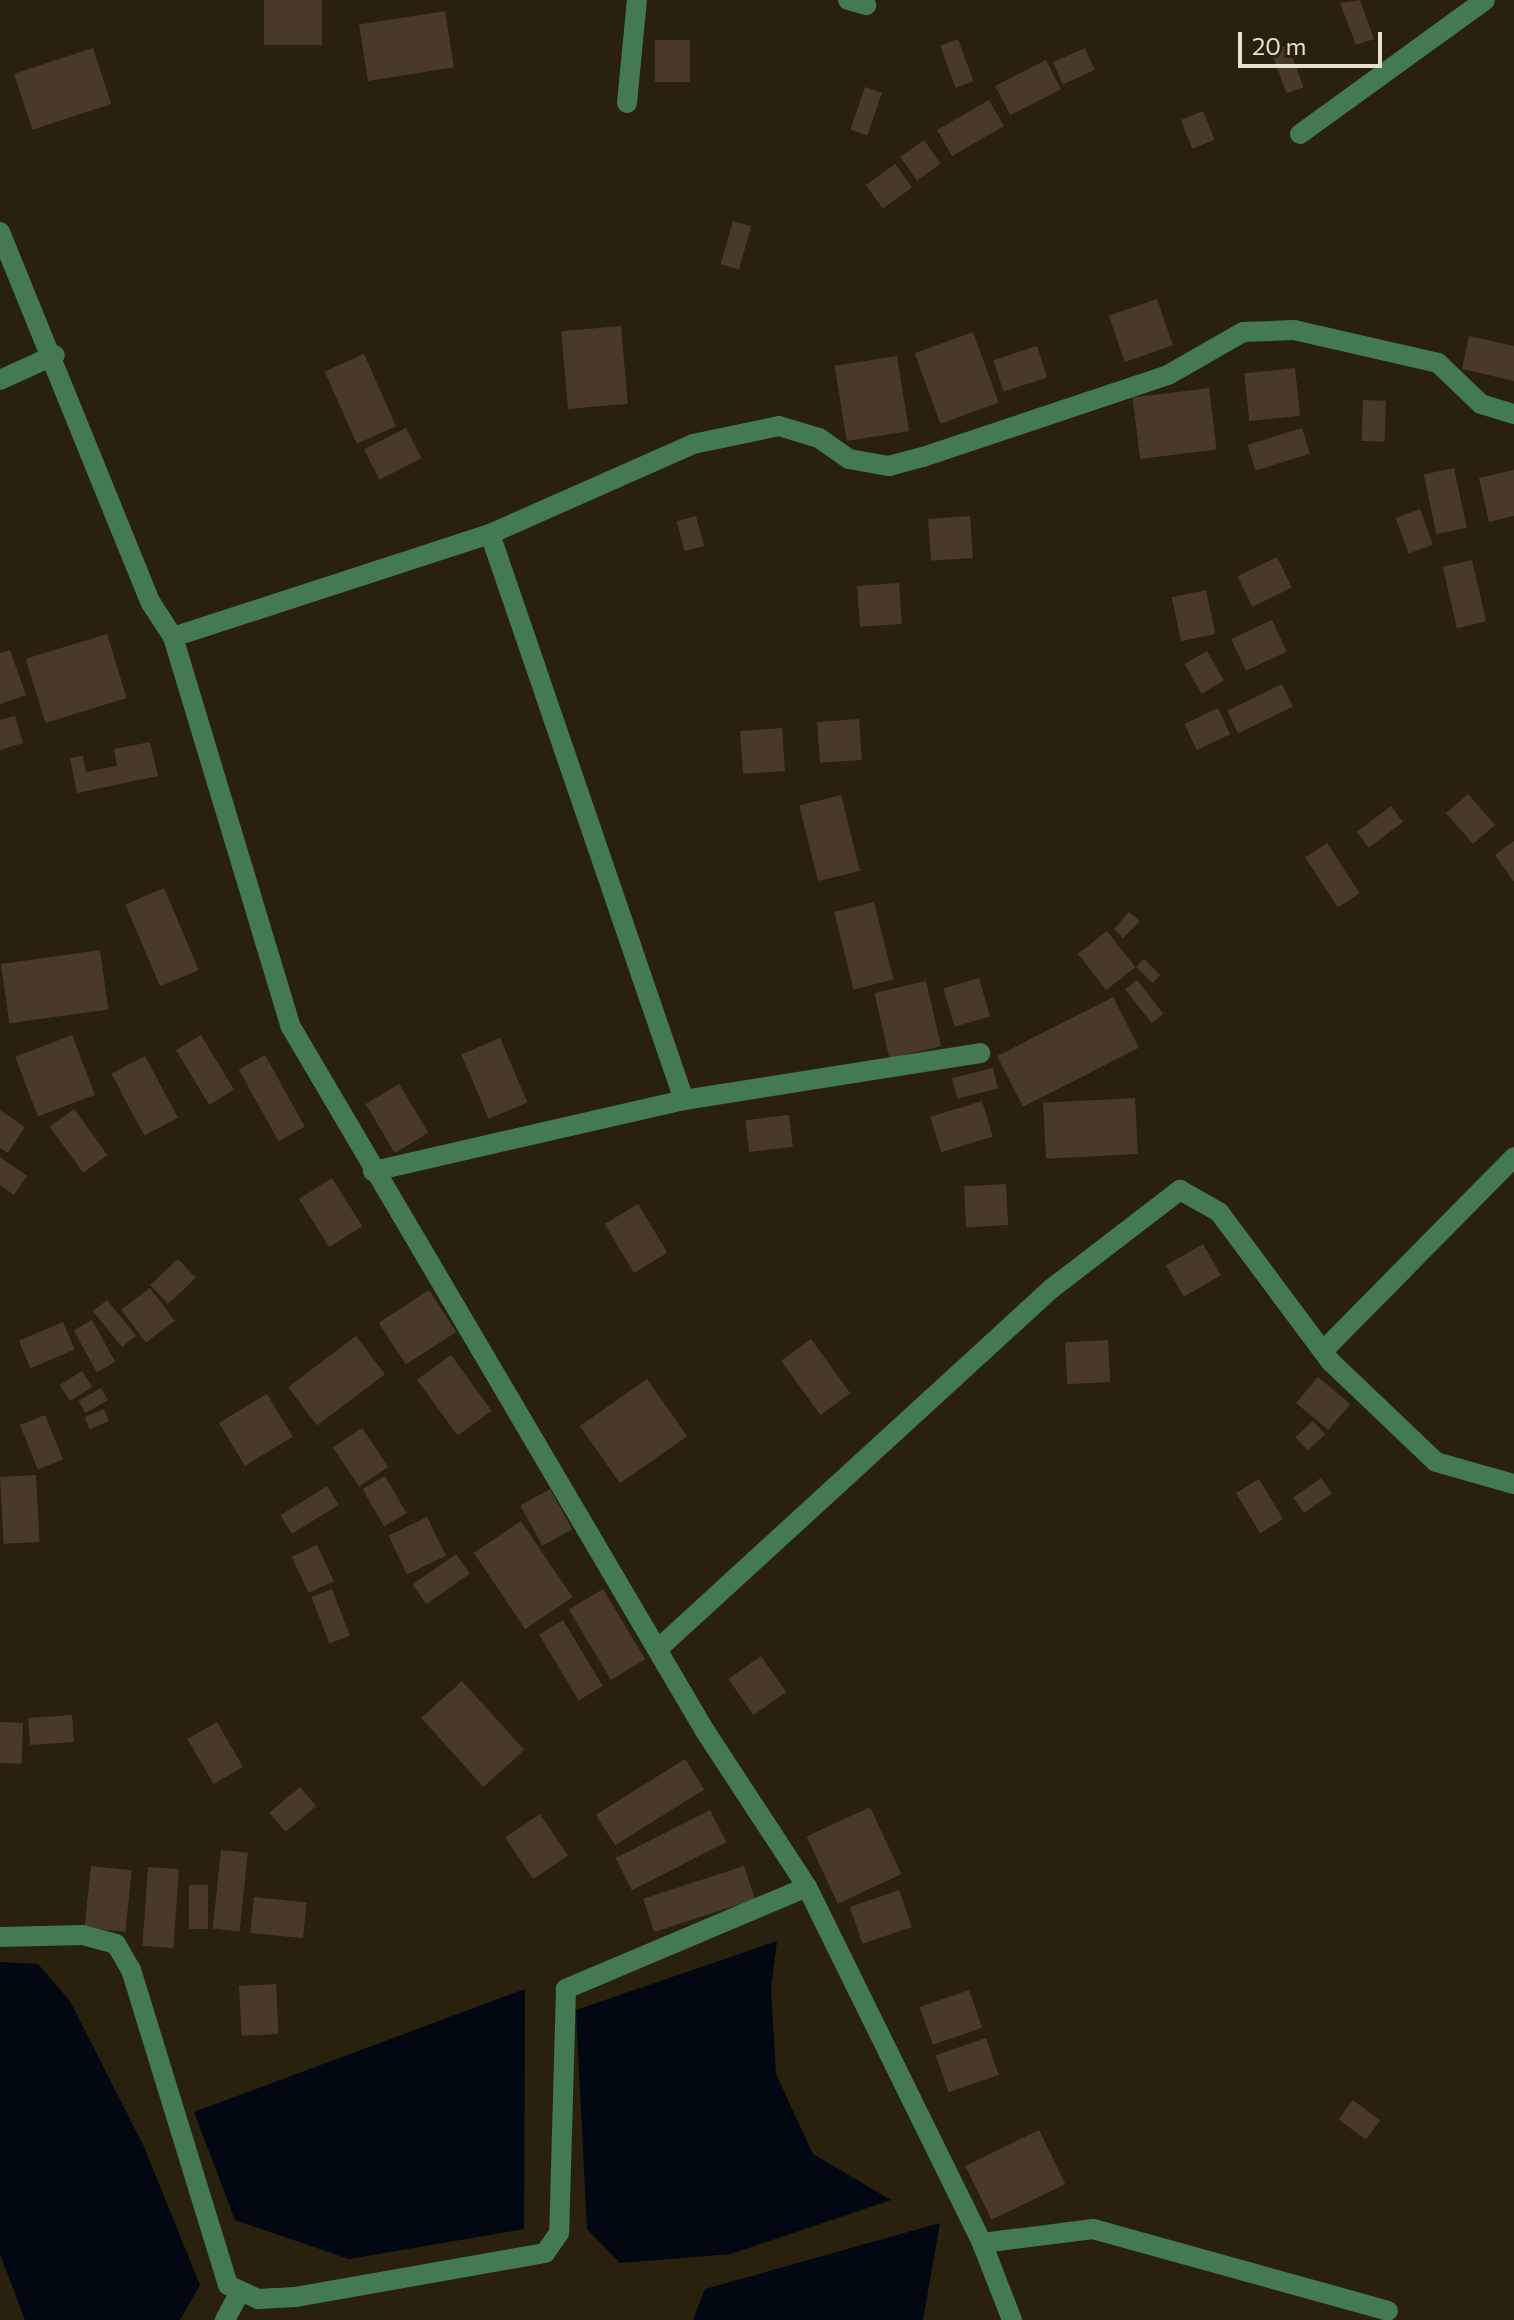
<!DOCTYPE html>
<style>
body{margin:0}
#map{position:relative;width:1514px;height:2320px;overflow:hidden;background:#29200d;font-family:Commissioner,sans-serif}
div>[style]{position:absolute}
.water>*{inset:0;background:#010811}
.building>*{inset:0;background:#493929;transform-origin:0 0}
.minor>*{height:20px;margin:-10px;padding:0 10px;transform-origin:10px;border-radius:10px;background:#447a53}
span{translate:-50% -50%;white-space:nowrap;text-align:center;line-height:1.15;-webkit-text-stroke:6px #29200d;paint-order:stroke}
.scale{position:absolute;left:1238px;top:32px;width:144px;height:36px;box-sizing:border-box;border:4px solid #e6e0d4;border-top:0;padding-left:10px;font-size:24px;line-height:28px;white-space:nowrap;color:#e6e0d4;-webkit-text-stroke:6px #29200d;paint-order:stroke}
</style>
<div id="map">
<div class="water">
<div style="clip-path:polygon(777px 1941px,771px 1989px,776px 2074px,813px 2154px,891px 2200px,731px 2254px,620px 2263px,587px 2229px,576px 2010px)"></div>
<div style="clip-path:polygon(0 1962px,38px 1964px,70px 2001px,144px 2147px,200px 2285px,180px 2320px,25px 2320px,0 2254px)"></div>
<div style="clip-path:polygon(525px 1989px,524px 2229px,349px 2259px,235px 2220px,194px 2112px)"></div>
<div style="clip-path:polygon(940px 2223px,923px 2320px,693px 2320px,705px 2289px)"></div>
</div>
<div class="building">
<div style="left:264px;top:0;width:58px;height:45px"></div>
<div style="clip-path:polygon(1360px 0,1374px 39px,1356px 45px,1340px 3px)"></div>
<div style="left:445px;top:11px;width:57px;height:87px;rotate:81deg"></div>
<div style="left:958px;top:39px;width:45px;height:19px;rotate:70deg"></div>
<div style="left:655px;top:40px;width:35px;height:42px"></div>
<div style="left:1288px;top:45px;width:45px;height:18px;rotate:70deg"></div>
<div style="left:93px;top:48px;width:59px;height:83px;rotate:72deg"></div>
<div style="left:1085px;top:48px;width:24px;height:35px;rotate:66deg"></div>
<div style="left:1046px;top:60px;width:33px;height:57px;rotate:63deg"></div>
<div style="left:865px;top:87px;width:18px;height:45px;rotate:19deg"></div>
<div style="left:989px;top:100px;width:30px;height:60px;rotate:60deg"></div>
<div style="left:1203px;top:111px;width:31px;height:24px;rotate:68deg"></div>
<div style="left:924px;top:140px;width:29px;height:29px;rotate:55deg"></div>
<div style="left:895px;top:164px;width:29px;height:36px;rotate:54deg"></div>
<div style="left:733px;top:221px;width:19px;height:45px;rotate:16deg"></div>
<div style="left:1157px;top:299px;width:49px;height:51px;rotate:71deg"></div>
<div style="left:621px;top:326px;width:78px;height:60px;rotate:85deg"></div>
<div style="left:973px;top:332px;width:75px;height:62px;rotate:70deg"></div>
<div style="clip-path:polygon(1469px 336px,1514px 346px,1514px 381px,1462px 369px)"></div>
<div style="left:1037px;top:346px;width:33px;height:46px;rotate:72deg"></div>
<div style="left:364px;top:354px;width:79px;height:43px;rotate:66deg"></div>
<div style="left:897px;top:356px;width:76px;height:63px;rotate:81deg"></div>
<div style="left:1295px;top:368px;width:48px;height:51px;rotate:84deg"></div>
<div style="left:1209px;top:388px;width:62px;height:77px;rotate:83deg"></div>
<div style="left:1363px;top:400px;width:23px;height:41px;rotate:2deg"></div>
<div style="left:406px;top:428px;width:34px;height:47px;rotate:63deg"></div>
<div style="left:1302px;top:428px;width:27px;height:57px;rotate:73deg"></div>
<div style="left:1454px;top:468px;width:61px;height:31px;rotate:78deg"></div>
<div style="clip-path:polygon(1514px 470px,1514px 516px,1489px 522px,1479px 478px)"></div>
<div style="left:1420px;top:509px;width:38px;height:26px;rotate:70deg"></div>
<div style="left:696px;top:516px;width:31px;height:20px;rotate:75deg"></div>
<div style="left:970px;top:516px;width:42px;height:42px;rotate:86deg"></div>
<div style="left:1277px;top:557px;width:34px;height:44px;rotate:64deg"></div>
<div style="left:1472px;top:560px;width:63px;height:30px;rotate:77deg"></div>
<div style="left:899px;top:583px;width:41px;height:42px;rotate:86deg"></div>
<div style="left:1206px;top:590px;width:45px;height:35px;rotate:78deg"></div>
<div style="left:1272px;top:620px;width:35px;height:45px;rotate:65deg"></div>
<div style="left:107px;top:634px;width:67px;height:85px;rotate:73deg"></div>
<div style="clip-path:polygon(10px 650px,26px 695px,0 704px,0 653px)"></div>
<div style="left:1207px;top:651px;width:34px;height:26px;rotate:60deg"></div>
<div style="left:1282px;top:684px;width:25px;height:61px;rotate:64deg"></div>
<div style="left:1218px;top:708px;width:29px;height:37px;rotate:65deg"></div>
<div style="clip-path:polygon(15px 716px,23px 743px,0 750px,0 720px)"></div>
<div style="left:859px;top:719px;width:41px;height:42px;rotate:86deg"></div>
<div style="left:782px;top:728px;width:43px;height:42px;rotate:86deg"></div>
<div style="clip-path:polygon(150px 742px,158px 776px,77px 793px,70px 758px,83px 756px,86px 772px,117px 766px,114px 749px)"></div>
<div style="left:1468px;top:794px;width:41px;height:29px;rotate:49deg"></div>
<div style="left:841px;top:795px;width:78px;height:43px;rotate:76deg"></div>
<div style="left:1391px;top:806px;width:20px;height:43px;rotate:53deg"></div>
<div style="clip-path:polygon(1514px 841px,1514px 882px,1495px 855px)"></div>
<div style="left:1327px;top:843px;width:60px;height:26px;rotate:57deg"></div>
<div style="left:164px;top:888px;width:89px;height:42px;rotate:67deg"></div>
<div style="left:874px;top:902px;width:80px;height:41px;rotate:76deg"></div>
<div style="clip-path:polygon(1129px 912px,1140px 921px,1123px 938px,1114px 929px)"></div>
<div style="left:1107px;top:931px;width:46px;height:37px;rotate:52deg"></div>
<div style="left:100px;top:950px;width:60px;height:100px;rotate:82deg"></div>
<div style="left:1144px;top:959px;width:23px;height:11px;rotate:45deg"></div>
<div style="left:979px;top:978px;width:40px;height:37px;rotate:74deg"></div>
<div style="left:1137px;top:980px;width:43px;height:15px;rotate:52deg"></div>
<div style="left:926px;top:981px;width:67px;height:53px;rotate:77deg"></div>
<div style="left:1113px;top:997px;width:57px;height:130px;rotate:63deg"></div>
<div style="left:72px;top:1035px;width:64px;height:61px;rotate:69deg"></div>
<div style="left:201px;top:1035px;width:64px;height:29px;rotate:59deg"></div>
<div style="left:500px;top:1038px;width:70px;height:42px;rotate:67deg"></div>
<div style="left:265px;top:1055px;width:82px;height:30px;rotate:61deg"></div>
<div style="left:145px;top:1056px;width:70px;height:38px;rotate:62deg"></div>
<div style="left:993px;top:1068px;width:21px;height:42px;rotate:76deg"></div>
<div style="left:399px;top:1084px;width:57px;height:39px;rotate:59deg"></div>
<div style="left:1135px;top:1098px;width:56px;height:92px;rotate:87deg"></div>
<div style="left:982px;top:1101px;width:37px;height:54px;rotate:73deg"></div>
<div style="left:74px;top:1109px;width:57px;height:30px;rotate:54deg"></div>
<div style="clip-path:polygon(0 1110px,25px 1127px,8px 1153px,0 1148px)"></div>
<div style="left:789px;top:1115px;width:32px;height:44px;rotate:83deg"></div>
<div style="clip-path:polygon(0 1157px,27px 1176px,14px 1195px,0 1185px)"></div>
<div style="left:332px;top:1178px;width:57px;height:39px;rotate:58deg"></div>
<div style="left:1006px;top:1184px;width:41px;height:42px;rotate:87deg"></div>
<div style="left:638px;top:1204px;width:57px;height:39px;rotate:59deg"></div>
<div style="left:1203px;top:1244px;width:36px;height:43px;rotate:60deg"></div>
<div style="left:178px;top:1259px;width:26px;height:38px;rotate:47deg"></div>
<div style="left:150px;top:1288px;width:41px;height:36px;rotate:53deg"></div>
<div style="left:429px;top:1290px;width:50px;height:60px;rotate:57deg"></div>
<div style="left:107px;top:1300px;width:46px;height:18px;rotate:51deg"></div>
<div style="left:92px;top:1320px;width:48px;height:21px;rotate:61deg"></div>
<div style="left:63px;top:1322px;width:30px;height:48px;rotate:67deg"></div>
<div style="left:356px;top:1336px;width:48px;height:85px;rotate:53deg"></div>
<div style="left:811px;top:1339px;width:67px;height:37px;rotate:54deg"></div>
<div style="left:1108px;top:1340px;width:42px;height:43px;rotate:87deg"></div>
<div style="left:451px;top:1355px;width:69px;height:42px;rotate:54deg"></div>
<div style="left:82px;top:1371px;width:19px;height:26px;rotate:58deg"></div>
<div style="left:1318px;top:1377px;width:42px;height:34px;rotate:40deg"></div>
<div style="left:647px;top:1379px;width:70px;height:82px;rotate:55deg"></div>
<div style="left:101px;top:1388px;width:14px;height:26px;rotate:60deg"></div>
<div style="left:267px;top:1394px;width:50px;height:56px;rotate:59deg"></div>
<div style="left:104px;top:1409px;width:13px;height:21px;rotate:67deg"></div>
<div style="left:45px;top:1415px;width:48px;height:27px;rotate:68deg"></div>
<div style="left:1313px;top:1421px;width:18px;height:24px;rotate:47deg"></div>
<div style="left:362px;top:1428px;width:47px;height:35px;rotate:56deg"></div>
<div style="left:36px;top:1475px;width:67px;height:36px;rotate:87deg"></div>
<div style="left:385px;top:1476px;width:43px;height:26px;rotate:60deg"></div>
<div style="left:1321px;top:1478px;width:19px;height:34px;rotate:55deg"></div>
<div style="left:1259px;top:1479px;width:47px;height:27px;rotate:59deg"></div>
<div style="left:327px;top:1486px;width:22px;height:55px;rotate:58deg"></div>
<div style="left:550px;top:1489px;width:46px;height:34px;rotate:61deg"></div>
<div style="left:427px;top:1517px;width:43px;height:43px;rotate:64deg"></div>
<div style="left:521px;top:1521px;width:92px;height:57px;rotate:56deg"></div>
<div style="left:317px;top:1545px;width:40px;height:28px;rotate:65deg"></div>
<div style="left:456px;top:1554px;width:24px;height:53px;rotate:55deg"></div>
<div style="left:332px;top:1589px;width:50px;height:22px;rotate:69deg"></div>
<div style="left:603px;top:1589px;width:82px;height:40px;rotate:59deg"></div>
<div style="left:563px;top:1620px;width:77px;height:28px;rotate:59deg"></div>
<div style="left:761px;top:1656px;width:44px;height:40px;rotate:55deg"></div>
<div style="left:462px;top:1681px;width:93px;height:55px;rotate:48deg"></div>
<div style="left:72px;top:1715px;width:27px;height:44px;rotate:86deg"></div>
<div style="left:0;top:1722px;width:23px;height:41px;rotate:2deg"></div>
<div style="left:217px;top:1722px;width:52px;height:34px;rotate:60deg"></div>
<div style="left:685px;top:1759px;width:36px;height:105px;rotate:58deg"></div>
<div style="left:300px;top:1787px;width:25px;height:40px;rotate:50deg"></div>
<div style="left:870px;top:1807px;width:74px;height:70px;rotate:65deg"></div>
<div style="left:710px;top:1810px;width:36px;height:106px;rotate:63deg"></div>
<div style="left:540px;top:1814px;width:50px;height:42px;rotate:56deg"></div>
<div style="left:221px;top:1850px;width:27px;height:79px;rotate:6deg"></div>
<div style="left:91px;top:1866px;width:41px;height:62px;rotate:6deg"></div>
<div style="left:744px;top:1866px;width:35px;height:106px;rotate:72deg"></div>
<div style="left:148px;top:1867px;width:31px;height:79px;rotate:4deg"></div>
<div style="left:189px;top:1885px;width:19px;height:44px"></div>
<div style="left:899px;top:1890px;width:39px;height:52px;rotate:71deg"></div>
<div style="left:254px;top:1897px;width:53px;height:36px;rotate:6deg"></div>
<div style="left:276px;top:1984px;width:50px;height:37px;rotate:87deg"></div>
<div style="left:969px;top:1990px;width:40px;height:52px;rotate:71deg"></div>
<div style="left:986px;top:2038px;width:39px;height:53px;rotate:71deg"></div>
<div style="left:1353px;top:2100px;width:34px;height:24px;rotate:37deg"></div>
<div style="left:1039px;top:2130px;width:60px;height:82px;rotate:64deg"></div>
</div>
<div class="minor">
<div style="left:848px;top:0;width:19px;rotate:16deg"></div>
<div style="left:627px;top:103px;width:103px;rotate:-84.5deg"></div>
<div style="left:1300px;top:134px;width:228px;rotate:-35.9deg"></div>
<div style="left:0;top:232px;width:401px;rotate:67.9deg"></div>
<div style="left:151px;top:603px;width:40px;rotate:57.1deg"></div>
<div style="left:173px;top:637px;width:407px;rotate:73.2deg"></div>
<div style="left:291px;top:1027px;width:817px;rotate:59.54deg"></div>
<div style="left:705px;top:1731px;width:186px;rotate:56.8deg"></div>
<div style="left:807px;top:1887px;width:262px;rotate:157.1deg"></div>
<div style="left:566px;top:1989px;width:244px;rotate:91.6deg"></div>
<div style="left:559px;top:2233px;width:24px;rotate:125deg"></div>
<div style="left:545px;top:2253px;width:254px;rotate:170deg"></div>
<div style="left:295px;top:2297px;width:37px;rotate:177deg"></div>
<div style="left:258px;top:2299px;width:33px;rotate:-155deg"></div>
<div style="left:228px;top:2285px;width:330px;rotate:-107.1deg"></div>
<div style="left:131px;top:1970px;width:30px;rotate:-120deg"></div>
<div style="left:116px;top:1944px;width:34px;rotate:-165deg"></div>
<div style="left:83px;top:1935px;width:83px;rotate:178.6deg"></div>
<div style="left:0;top:380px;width:60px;rotate:-24.4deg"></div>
<div style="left:490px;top:534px;width:222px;rotate:-23.9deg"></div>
<div style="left:693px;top:444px;width:88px;rotate:-11.8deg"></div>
<div style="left:779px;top:426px;width:42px;rotate:16.7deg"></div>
<div style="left:819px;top:438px;width:37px;rotate:35deg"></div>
<div style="left:849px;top:459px;width:41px;rotate:9.9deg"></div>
<div style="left:889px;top:466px;width:35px;rotate:-15deg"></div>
<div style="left:923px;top:457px;width:258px;rotate:-18.5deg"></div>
<div style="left:1168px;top:375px;width:86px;rotate:-29.8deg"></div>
<div style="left:1243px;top:332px;width:51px;rotate:-2.2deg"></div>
<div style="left:1294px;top:330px;width:148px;rotate:12.9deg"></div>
<div style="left:1438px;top:363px;width:59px;rotate:43.6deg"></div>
<div style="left:1481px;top:404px;width:34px;rotate:17deg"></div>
<div style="left:173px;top:637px;width:333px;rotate:-18deg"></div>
<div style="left:490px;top:534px;width:598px;rotate:71.08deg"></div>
<div style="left:684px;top:1100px;width:319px;rotate:167.1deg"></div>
<div style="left:684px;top:1100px;width:300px;rotate:-9deg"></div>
<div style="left:1323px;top:1351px;width:272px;rotate:-45.4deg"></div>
<div style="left:658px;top:1649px;width:533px;rotate:-42.49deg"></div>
<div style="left:1051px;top:1289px;width:163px;rotate:-37.5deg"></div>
<div style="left:1180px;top:1190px;width:45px;rotate:29.4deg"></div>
<div style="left:1219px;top:1212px;width:186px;rotate:53.3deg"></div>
<div style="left:1330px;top:1361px;width:146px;rotate:43.6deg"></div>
<div style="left:1436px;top:1462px;width:81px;rotate:15.8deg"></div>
<div style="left:807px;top:1887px;width:397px;rotate:63.8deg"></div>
<div style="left:982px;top:2243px;width:112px;rotate:-7.2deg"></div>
<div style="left:1093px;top:2229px;width:306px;rotate:15.5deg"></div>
<div style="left:982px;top:2243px;width:83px;rotate:68.7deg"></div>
<div style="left:225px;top:2320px;width:30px;rotate:-62deg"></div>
</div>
<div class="scale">20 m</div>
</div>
